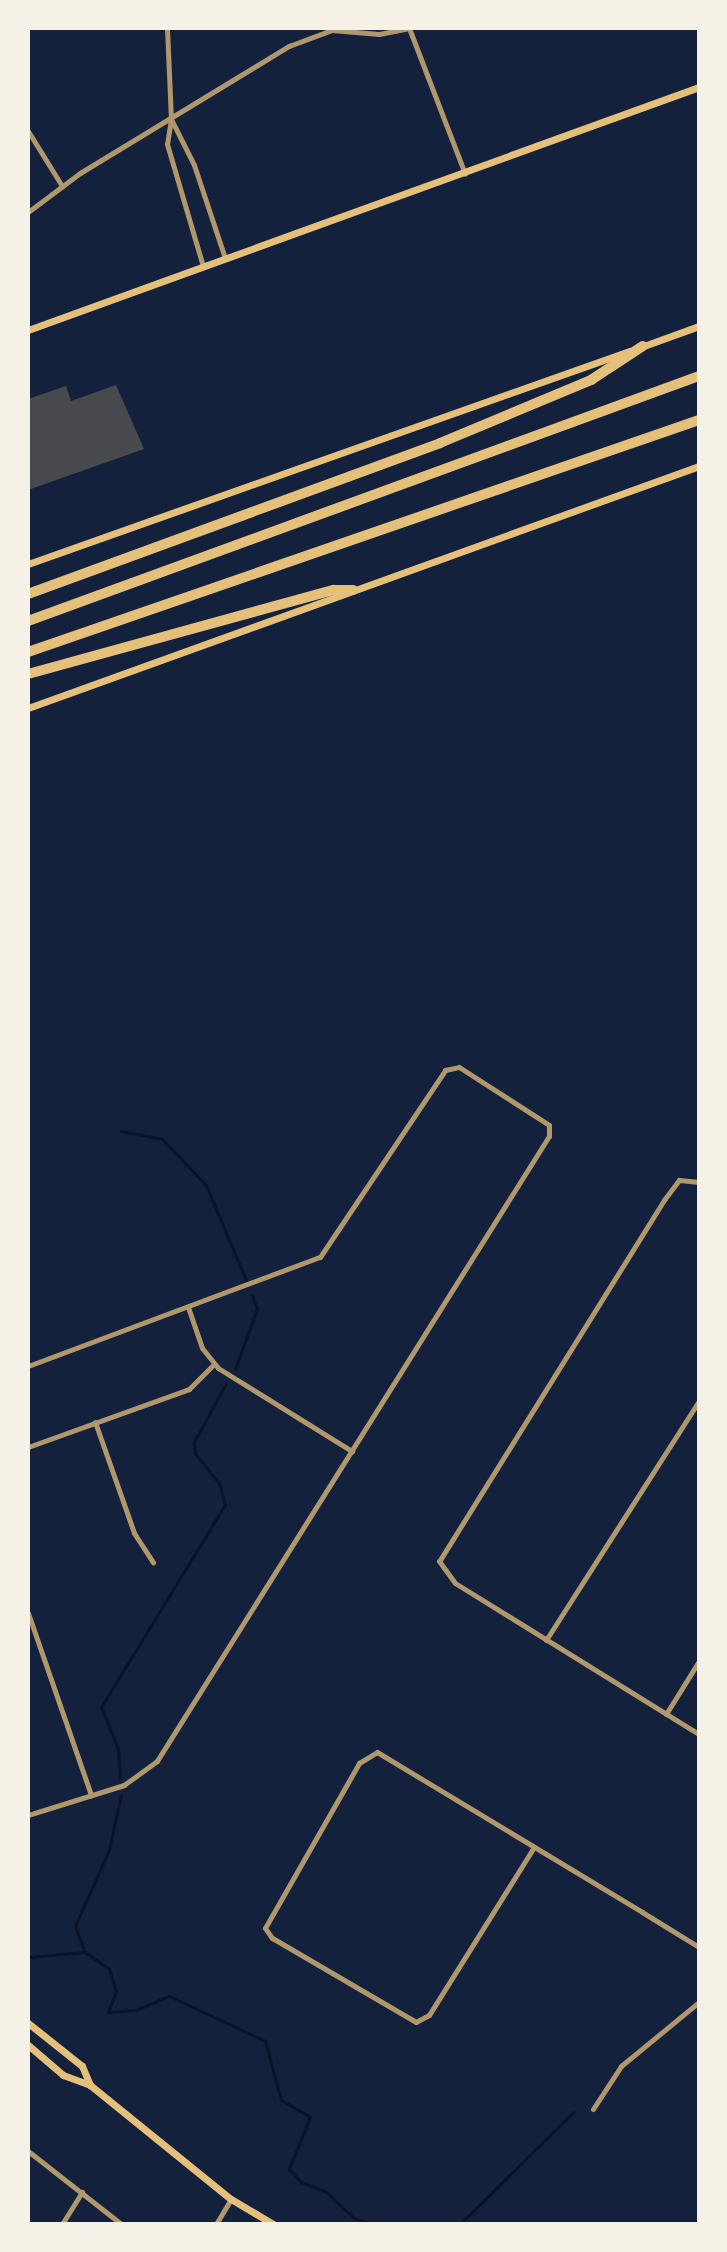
<!DOCTYPE html>
<style>
body{margin:0}
#map{position:relative;width:727px;height:2252px;overflow:hidden;background:#14213d;font-family:"PT Sans",sans-serif}
div>[style]{position:absolute}
.stream>*{height:3px;margin:-1.5px;padding:0 1.5px;transform-origin:1.5px;border-radius:1.5px;background:#0b132b}
.building>*{inset:0;background:#48494c}
.minor>*{height:5px;margin:-2.5px;padding:0 2.5px;transform-origin:2.5px;border-radius:2.5px;background:#b1986c}
.secondary>*{height:7px;margin:-3.5px;padding:0 3.5px;transform-origin:3.5px;border-radius:3.5px;background:#e5c07b}
.motorway>*{height:10px;margin:-5px;padding:0 5px;transform-origin:5px;border-radius:5px;background:#e5c07b}
span{translate:-50% -50%;white-space:nowrap;text-align:center;line-height:1.15;-webkit-text-stroke:8px #f6f1e7;paint-order:stroke}
.frame{position:absolute;inset:0;border:30px solid #f6f1e7;pointer-events:none}
</style>
<div id="map">
<div class="stream">
<div style="left:121px;top:1131px;width:42px;rotate:11deg"></div>
<div style="left:162px;top:1139px;width:64px;rotate:46.3deg"></div>
<div style="left:206px;top:1185px;width:103px;rotate:67.2deg"></div>
<div style="left:235px;top:1369px;width:64px;rotate:-69.9deg"></div>
<div style="left:257px;top:1309px;width:15px;rotate:-110deg"></div>
<div style="left:120px;top:1778px;width:29px;rotate:-94deg"></div>
<div style="left:118px;top:1749px;width:45px;rotate:-112deg"></div>
<div style="left:101px;top:1707px;width:237px;rotate:-58.5deg"></div>
<div style="left:225px;top:1505px;width:23px;rotate:-105deg"></div>
<div style="left:219px;top:1483px;width:38px;rotate:-129deg"></div>
<div style="left:195px;top:1453px;width:11px;rotate:-95deg"></div>
<div style="left:194px;top:1442px;width:67px;rotate:-61.5deg"></div>
<div style="left:85px;top:1952px;width:28px;rotate:-111deg"></div>
<div style="left:75px;top:1926px;width:83px;rotate:-65.9deg"></div>
<div style="left:109px;top:1850px;width:56px;rotate:-77.7deg"></div>
<div style="left:28px;top:1957px;width:57px;rotate:-5deg"></div>
<div style="left:85px;top:1952px;width:29px;rotate:35deg"></div>
<div style="left:109px;top:1969px;width:24px;rotate:73deg"></div>
<div style="left:116px;top:1992px;width:22px;rotate:112deg"></div>
<div style="left:108px;top:2012px;width:28px;rotate:-4deg"></div>
<div style="left:136px;top:2010px;width:36px;rotate:-23deg"></div>
<div style="left:169px;top:1996px;width:106px;rotate:25.1deg"></div>
<div style="left:265px;top:2041px;width:61px;rotate:74.8deg"></div>
<div style="left:281px;top:2100px;width:34px;rotate:30deg"></div>
<div style="left:310px;top:2117px;width:56px;rotate:112deg"></div>
<div style="left:289px;top:2169px;width:18px;rotate:47deg"></div>
<div style="left:301px;top:2182px;width:26px;rotate:21deg"></div>
<div style="left:325px;top:2191px;width:40px;rotate:43deg"></div>
<div style="left:354px;top:2218px;width:20px;rotate:18deg"></div>
<div style="left:460px;top:2224px;width:159px;rotate:-44.7deg"></div>
</div>
<div class="building">
<div style="clip-path:polygon(116px 385px,144px 449px,28px 490px,28px 399px,66px 386px,71px 401px)"></div>
</div>
<div class="minor">
<div style="left:167px;top:28px;width:91px;rotate:87.5deg"></div>
<div style="left:171px;top:119px;width:25px;rotate:99deg"></div>
<div style="left:167px;top:144px;width:127px;rotate:73.6deg"></div>
<div style="left:171px;top:119px;width:51px;rotate:63.4deg"></div>
<div style="left:194px;top:165px;width:98px;rotate:71.6deg"></div>
<div style="left:28px;top:131px;width:65px;rotate:58.3deg"></div>
<div style="left:28px;top:212px;width:65px;rotate:-36.9deg"></div>
<div style="left:80px;top:173px;width:245px;rotate:-31.3deg"></div>
<div style="left:289px;top:46px;width:46px;rotate:-20.4deg"></div>
<div style="left:332px;top:30px;width:47px;rotate:4.9deg"></div>
<div style="left:379px;top:34px;width:31px;rotate:-11deg"></div>
<div style="left:409px;top:28px;width:156px;rotate:69deg"></div>
<div style="left:699px;top:1182px;width:20px;rotate:-174deg"></div>
<div style="left:679px;top:1180px;width:25px;rotate:127deg"></div>
<div style="left:664px;top:1200px;width:425px;rotate:121.9deg"></div>
<div style="left:439px;top:1561px;width:27px;rotate:54deg"></div>
<div style="left:455px;top:1583px;width:287px;rotate:31.8deg"></div>
<div style="left:188px;top:1307px;width:43px;rotate:71.1deg"></div>
<div style="left:202px;top:1348px;width:26px;rotate:51deg"></div>
<div style="left:218px;top:1368px;width:158px;rotate:31.8deg"></div>
<div style="left:28px;top:1366px;width:312px;rotate:-20.5deg"></div>
<div style="left:320px;top:1257px;width:225px;rotate:-56.2deg"></div>
<div style="left:445px;top:1070px;width:14px;rotate:-12deg"></div>
<div style="left:459px;top:1067px;width:107px;rotate:32.8deg"></div>
<div style="left:549px;top:1125px;width:11px;rotate:90deg"></div>
<div style="left:549px;top:1136px;width:738px;rotate:122.1deg"></div>
<div style="left:157px;top:1761px;width:41px;rotate:144deg"></div>
<div style="left:124px;top:1785px;width:101px;rotate:162.6deg"></div>
<div style="left:95px;top:1422px;width:118px;rotate:70.6deg"></div>
<div style="left:134px;top:1533px;width:35px;rotate:57deg"></div>
<div style="left:28px;top:1447px;width:171px;rotate:-19.8deg"></div>
<div style="left:189px;top:1389px;width:35px;rotate:-45deg"></div>
<div style="left:28px;top:1613px;width:193px;rotate:70.9deg"></div>
<div style="left:546px;top:1640px;width:284px;rotate:-57.4deg"></div>
<div style="left:666px;top:1714px;width:62px;rotate:-58.1deg"></div>
<div style="left:534px;top:1847px;width:198px;rotate:122deg"></div>
<div style="left:429px;top:2015px;width:15px;rotate:152deg"></div>
<div style="left:416px;top:2022px;width:167px;rotate:-149.7deg"></div>
<div style="left:272px;top:1938px;width:12px;rotate:-125deg"></div>
<div style="left:265px;top:1928px;width:190px;rotate:-60.3deg"></div>
<div style="left:359px;top:1763px;width:21px;rotate:-31deg"></div>
<div style="left:377px;top:1752px;width:310px;rotate:31.1deg"></div>
<div style="left:642px;top:1912px;width:67px;rotate:31.6deg"></div>
<div style="left:593px;top:2109px;width:51px;rotate:-56.9deg"></div>
<div style="left:621px;top:2066px;width:101px;rotate:-39.4deg"></div>
<div style="left:28px;top:2151px;width:118px;rotate:38.1deg"></div>
<div style="left:62px;top:2224px;width:38px;rotate:-58deg"></div>
<div style="left:216px;top:2224px;width:29px;rotate:-59deg"></div>
</div>
<div class="secondary">
<div style="left:28px;top:330px;width:714px;rotate:-19.91deg"></div>
<div style="left:641px;top:347px;width:62px;rotate:-19.9deg"></div>
<div style="left:28px;top:564px;width:638px;rotate:-19.51deg"></div>
<div style="left:28px;top:708px;width:713px;rotate:-19.83deg"></div>
<div style="left:28px;top:2023px;width:69px;rotate:38.5deg"></div>
<div style="left:82px;top:2066px;width:21px;rotate:67deg"></div>
<div style="left:28px;top:2045px;width:46px;rotate:40.6deg"></div>
<div style="left:63px;top:2075px;width:29px;rotate:20deg"></div>
<div style="left:90px;top:2085px;width:181px;rotate:39deg"></div>
<div style="left:231px;top:2199px;width:49px;rotate:30.8deg"></div>
</div>
<div class="motorway">
<div style="left:28px;top:594px;width:439px;rotate:-20.1deg"></div>
<div style="left:440px;top:443px;width:164px;rotate:-22.6deg"></div>
<div style="left:591px;top:380px;width:62px;rotate:-33.2deg"></div>
<div style="left:28px;top:621px;width:714px;rotate:-20.06deg"></div>
<div style="left:28px;top:652px;width:710px;rotate:-19.07deg"></div>
<div style="left:28px;top:674px;width:317px;rotate:-15.4deg"></div>
<div style="left:334px;top:590px;width:19px"></div>
</div>
<div class="frame"></div>
</div>
